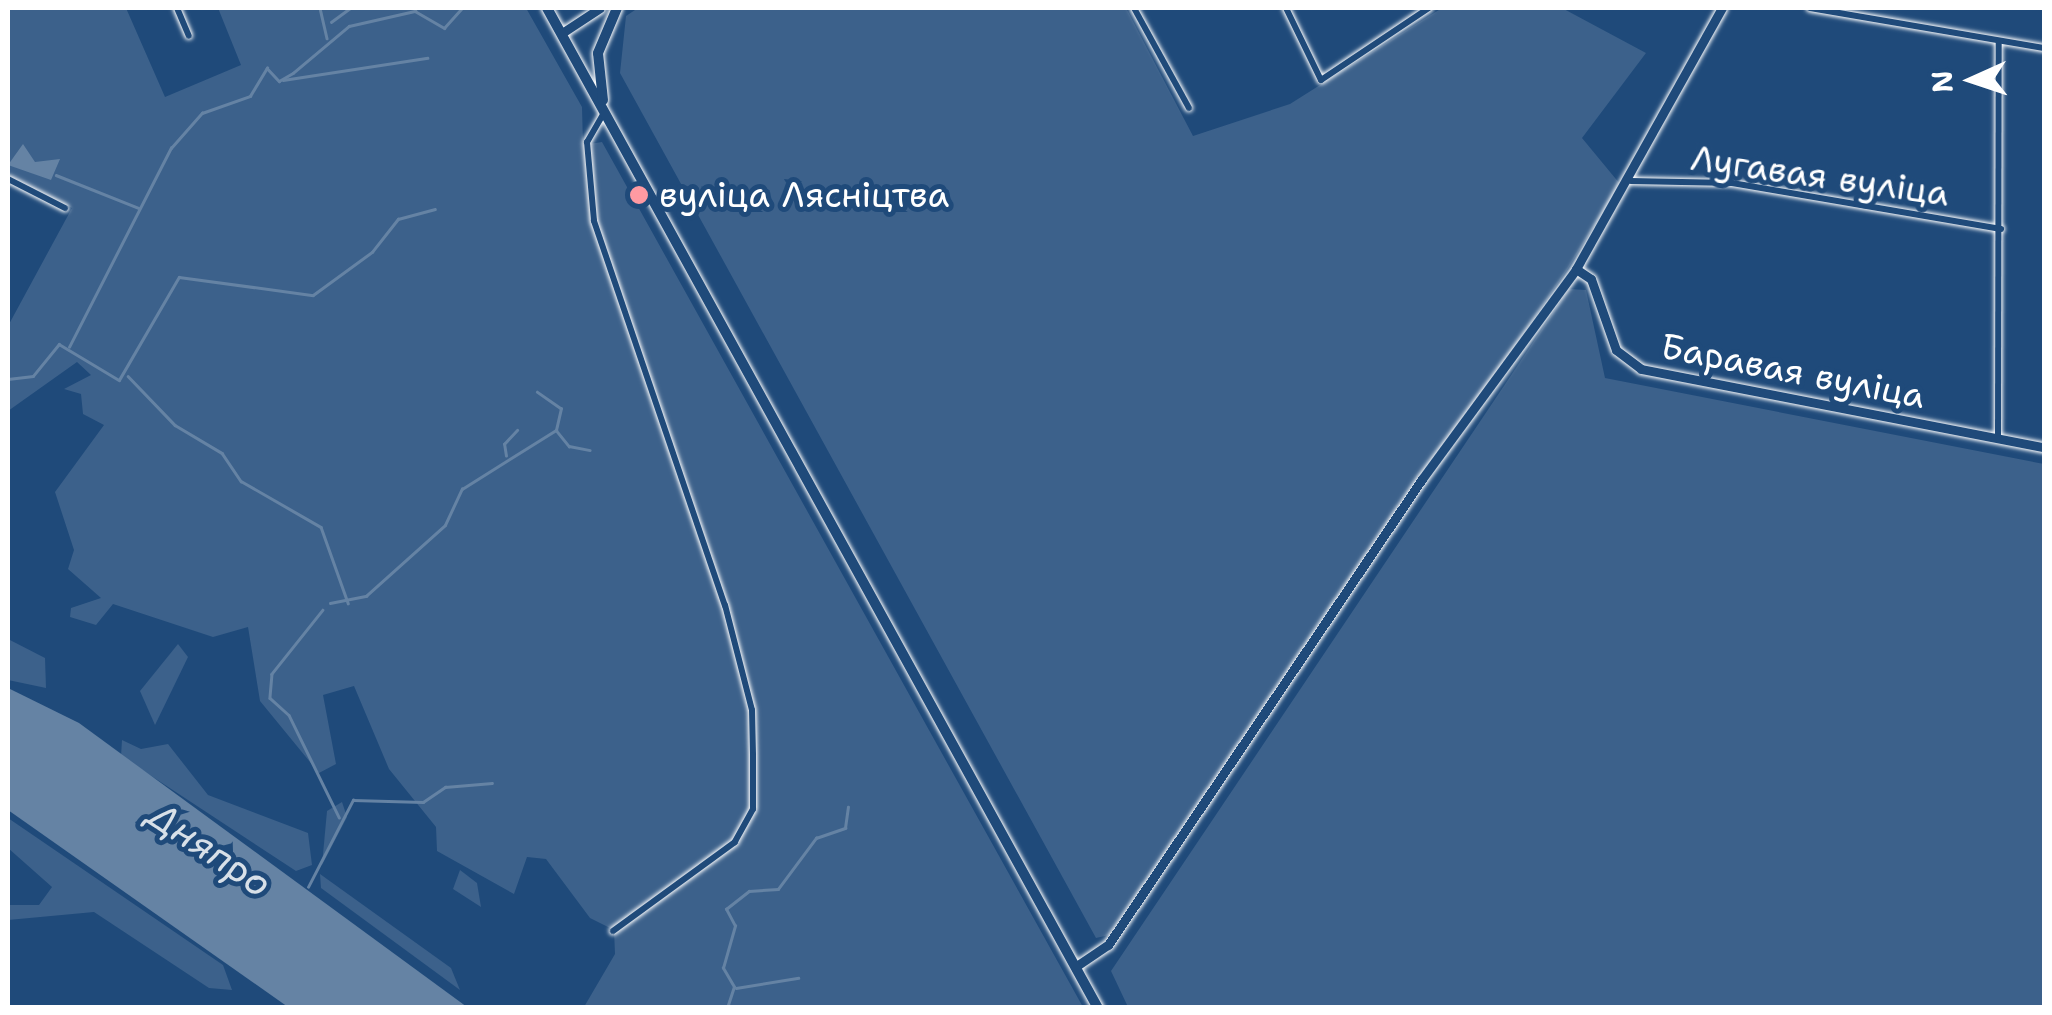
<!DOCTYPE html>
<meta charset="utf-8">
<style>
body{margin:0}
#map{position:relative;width:2052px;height:1015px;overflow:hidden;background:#1f4a7a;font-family:"Shantell Sans",sans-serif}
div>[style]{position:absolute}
.green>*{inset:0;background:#3c618b}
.water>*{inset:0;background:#6583a4}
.stream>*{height:2.5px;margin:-1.25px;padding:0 1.25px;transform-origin:1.25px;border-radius:1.25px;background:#6583a4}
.roads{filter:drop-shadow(0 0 2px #fff) drop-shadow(0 0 2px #fff)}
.street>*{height:6px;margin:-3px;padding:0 3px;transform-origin:3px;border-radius:3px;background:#1f4a7a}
.secondary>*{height:9px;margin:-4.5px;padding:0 4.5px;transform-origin:4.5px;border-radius:4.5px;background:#1f4a7a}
.primary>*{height:10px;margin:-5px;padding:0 5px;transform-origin:5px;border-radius:5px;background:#1f4a7a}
.dots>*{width:28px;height:28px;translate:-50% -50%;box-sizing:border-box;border:5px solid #1f4a7a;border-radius:50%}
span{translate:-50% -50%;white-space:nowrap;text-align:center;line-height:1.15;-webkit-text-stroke:10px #1f4a7a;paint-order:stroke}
.street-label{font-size:35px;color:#fff}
.poi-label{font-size:35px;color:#fff}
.left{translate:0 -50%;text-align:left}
.water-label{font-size:38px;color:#d8e0e8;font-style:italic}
.frame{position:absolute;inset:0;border:10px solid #fff;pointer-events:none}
.north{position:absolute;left:1922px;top:30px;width:100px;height:100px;-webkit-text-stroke:8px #1f4a7a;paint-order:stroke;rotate:267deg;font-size:28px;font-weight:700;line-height:40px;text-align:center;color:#fff}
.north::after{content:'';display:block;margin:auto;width:35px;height:45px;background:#fff;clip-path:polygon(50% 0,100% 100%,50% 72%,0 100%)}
</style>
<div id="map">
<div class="green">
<div style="clip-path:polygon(8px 8px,126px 8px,165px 97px,241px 65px,218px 8px,526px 8px,582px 107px,583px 145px,602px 142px,1083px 1007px,584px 1007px,615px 954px,614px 930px,590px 918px,546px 859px,527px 857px,514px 894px,437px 851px,436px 827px,389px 769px,354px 686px,323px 695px,336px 764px,319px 773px,260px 701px,248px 627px,213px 637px,113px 604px,96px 625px,70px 617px,71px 608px,101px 598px,68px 569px,74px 550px,55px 492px,104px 425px,83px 414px,81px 394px,64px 389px,91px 375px,77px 362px,8px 411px,8px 326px,72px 208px,8px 175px)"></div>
<div style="clip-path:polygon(638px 8px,1126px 8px,1193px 136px,1290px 104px,1442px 8px,1562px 8px,1646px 53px,1582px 138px,1620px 184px,1567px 270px,1109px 935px,1096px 938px,620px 73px,626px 16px)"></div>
<div style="clip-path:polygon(1569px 289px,1586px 290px,1605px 378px,2044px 464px,2044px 1007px,1128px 1007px,1111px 971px)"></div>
<div style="clip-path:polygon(8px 639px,45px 658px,46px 688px,8px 680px)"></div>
<div style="clip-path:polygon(178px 644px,188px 657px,155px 725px,140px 691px)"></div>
<div style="clip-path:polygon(122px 740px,141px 749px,168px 744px,208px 795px,308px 833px,312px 865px,296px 871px,121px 756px)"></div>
<div style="clip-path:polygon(342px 802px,347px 817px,322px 865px,327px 811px)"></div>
<div style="clip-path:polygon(8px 818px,223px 965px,232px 990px,209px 988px,94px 912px,8px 920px,8px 905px,39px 905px,52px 887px,8px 848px)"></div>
<div style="clip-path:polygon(460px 870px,477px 883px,481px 907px,453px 889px)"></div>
<div style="clip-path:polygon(320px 874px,451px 968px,460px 990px,321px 888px)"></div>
</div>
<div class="water">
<div style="clip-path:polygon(23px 144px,35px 162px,60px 159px,51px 180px,8px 165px)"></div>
<div style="clip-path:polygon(8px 688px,79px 723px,467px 1007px,288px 1007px,8px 810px)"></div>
</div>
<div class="stream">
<div style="left:320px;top:8px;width:31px;rotate:77deg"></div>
<div style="left:331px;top:22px;width:24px;rotate:-36deg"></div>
<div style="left:283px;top:80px;width:146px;rotate:-8.7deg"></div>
<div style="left:56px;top:175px;width:89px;rotate:21.7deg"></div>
<div style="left:69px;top:347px;width:224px;rotate:-62.9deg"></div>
<div style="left:171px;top:148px;width:47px;rotate:-48.5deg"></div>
<div style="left:202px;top:113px;width:51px;rotate:-19.5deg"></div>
<div style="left:250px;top:96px;width:33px;rotate:-59deg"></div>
<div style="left:267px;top:68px;width:18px;rotate:47deg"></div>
<div style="left:279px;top:81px;width:16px;rotate:-30deg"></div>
<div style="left:293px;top:73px;width:73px;rotate:-40deg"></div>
<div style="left:349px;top:26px;width:68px;rotate:-12.8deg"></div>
<div style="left:415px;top:11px;width:34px;rotate:30deg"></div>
<div style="left:444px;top:28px;width:27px;rotate:-48deg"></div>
<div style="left:128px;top:376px;width:68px;rotate:46.2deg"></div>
<div style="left:175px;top:425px;width:55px;rotate:30.8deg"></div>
<div style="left:222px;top:453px;width:34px;rotate:56deg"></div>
<div style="left:241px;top:481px;width:92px;rotate:29.9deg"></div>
<div style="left:321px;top:527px;width:81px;rotate:70.4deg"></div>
<div style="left:8px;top:379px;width:25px;rotate:-7deg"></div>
<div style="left:33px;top:376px;width:41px;rotate:-50.9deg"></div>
<div style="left:59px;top:344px;width:70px;rotate:31deg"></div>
<div style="left:119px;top:380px;width:119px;rotate:-59.8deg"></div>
<div style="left:179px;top:277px;width:135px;rotate:7.7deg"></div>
<div style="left:313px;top:295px;width:73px;rotate:-36.1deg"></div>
<div style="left:372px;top:252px;width:42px;rotate:-51.8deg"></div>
<div style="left:398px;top:219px;width:38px;rotate:-15deg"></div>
<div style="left:556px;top:430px;width:21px;rotate:51deg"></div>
<div style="left:569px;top:446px;width:21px;rotate:11deg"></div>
<div style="left:506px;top:456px;width:12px;rotate:-99deg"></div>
<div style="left:504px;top:444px;width:19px;rotate:-47deg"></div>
<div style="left:330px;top:603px;width:37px;rotate:-11deg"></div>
<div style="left:366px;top:596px;width:106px;rotate:-41.9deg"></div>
<div style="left:445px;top:525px;width:40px;rotate:-65deg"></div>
<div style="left:462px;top:489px;width:111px;rotate:-32.1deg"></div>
<div style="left:556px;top:430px;width:22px;rotate:-77deg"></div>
<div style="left:561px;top:409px;width:29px;rotate:-145deg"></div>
<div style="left:323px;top:610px;width:82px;rotate:128.6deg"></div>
<div style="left:272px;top:674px;width:24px;rotate:95deg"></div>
<div style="left:270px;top:698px;width:25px;rotate:42deg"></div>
<div style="left:289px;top:715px;width:114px;rotate:63.9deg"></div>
<div style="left:308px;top:887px;width:98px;rotate:-62.7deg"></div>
<div style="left:353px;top:800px;width:70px;rotate:1.6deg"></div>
<div style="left:423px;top:802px;width:27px;rotate:-34deg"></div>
<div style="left:445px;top:787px;width:47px;rotate:-4.9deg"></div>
<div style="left:736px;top:988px;width:63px;rotate:-9.2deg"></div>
<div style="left:727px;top:1008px;width:22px;rotate:-72deg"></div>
<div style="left:734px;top:987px;width:22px;rotate:-120deg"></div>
<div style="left:723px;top:968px;width:44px;rotate:-74.1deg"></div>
<div style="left:735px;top:926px;width:19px;rotate:-118deg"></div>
<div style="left:726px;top:909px;width:29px;rotate:-38deg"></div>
<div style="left:749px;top:891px;width:29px;rotate:-4deg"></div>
<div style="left:778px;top:889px;width:64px;rotate:-53.3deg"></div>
<div style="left:816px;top:838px;width:31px;rotate:-19deg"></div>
<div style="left:845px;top:828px;width:21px;rotate:-82deg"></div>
</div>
<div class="roads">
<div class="street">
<div style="left:177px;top:8px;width:30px;rotate:67deg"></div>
<div style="left:1134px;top:8px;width:114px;rotate:61.2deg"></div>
<div style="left:1286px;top:8px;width:80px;rotate:64.1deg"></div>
<div style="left:1321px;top:80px;width:130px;rotate:-33.7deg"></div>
<div style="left:1810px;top:8px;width:237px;rotate:9.7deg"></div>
<div style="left:605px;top:111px;width:36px;rotate:120deg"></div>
<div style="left:587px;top:142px;width:79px;rotate:84.9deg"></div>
<div style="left:594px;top:221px;width:406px;rotate:71.2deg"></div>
<div style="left:725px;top:605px;width:108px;rotate:75.6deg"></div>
<div style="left:752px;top:710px;width:45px;rotate:88.7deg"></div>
<div style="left:753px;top:755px;width:54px;rotate:90deg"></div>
<div style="left:753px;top:809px;width:38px;rotate:119deg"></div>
<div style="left:735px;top:842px;width:151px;rotate:143.9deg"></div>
<div style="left:8px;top:179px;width:64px;rotate:27deg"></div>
<div style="left:1631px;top:181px;width:101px;rotate:1.1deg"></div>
<div style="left:1732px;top:183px;width:273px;rotate:9.7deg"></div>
<div style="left:1998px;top:438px;width:397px;rotate:-89.9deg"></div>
</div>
<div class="secondary">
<div style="left:562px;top:33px;width:45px;rotate:-33.3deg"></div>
<div style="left:1576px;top:269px;width:18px;rotate:34deg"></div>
<div style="left:1591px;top:279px;width:75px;rotate:70.6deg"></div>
<div style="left:1616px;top:350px;width:31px;rotate:37deg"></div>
<div style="left:1641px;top:369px;width:410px;rotate:11deg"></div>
<div style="left:1078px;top:965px;width:36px;rotate:-34deg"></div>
<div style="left:1108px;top:945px;width:562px;rotate:-56.03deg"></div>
<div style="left:1422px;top:479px;width:260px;rotate:-53.7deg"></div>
<div style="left:1576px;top:269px;width:299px;rotate:-60.8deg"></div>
</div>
<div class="primary">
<div style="left:547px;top:8px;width:1142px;rotate:61.15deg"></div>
<div style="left:603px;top:100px;width:47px;rotate:-96.1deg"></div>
<div style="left:598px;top:53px;width:49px;rotate:-67.1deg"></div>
</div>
</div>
<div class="dots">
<div style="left:639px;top:195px;background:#ff9aa2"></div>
</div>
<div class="street-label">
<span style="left:1820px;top:176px;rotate:8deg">Лугавая вуліца</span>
<span style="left:1793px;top:371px;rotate:11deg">Баравая вуліца</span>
</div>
<div class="poi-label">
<span class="left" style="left:659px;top:195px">вуліца Лясніцтва</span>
</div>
<div class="water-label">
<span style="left:210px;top:849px;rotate:34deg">Дняпро</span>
</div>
<div class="frame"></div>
<div class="north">N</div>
</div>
